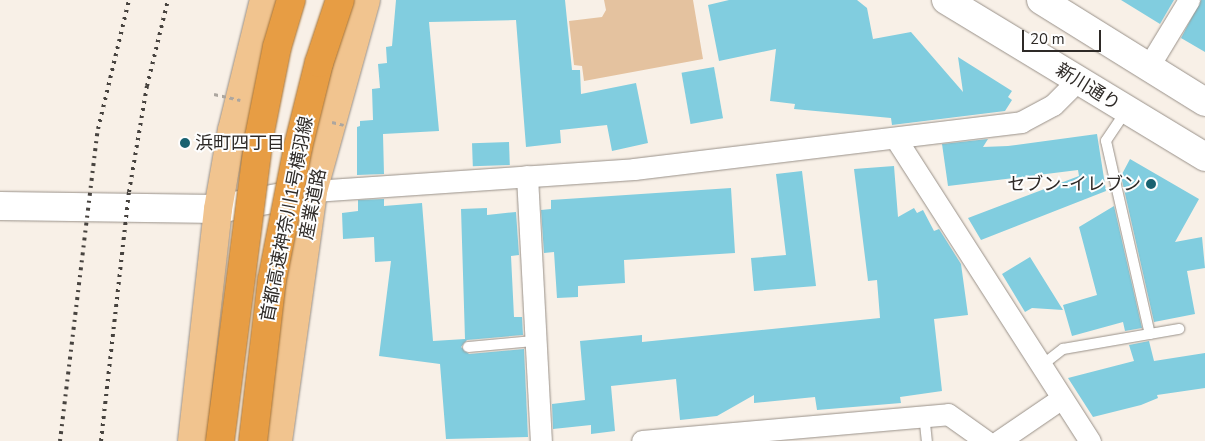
<!DOCTYPE html>
<meta charset="utf-8">
<style>
body{margin:0}
#map{position:relative;width:1205px;height:441px;overflow:hidden;background:#f8f0e7;font-family:"Nunito Sans","Noto Sans JP",sans-serif}
div>[style]{position:absolute}
.green>*{inset:0;background:#e4c29f}
.building>*{inset:0;background:#81cddf;transform-origin:0 0}
.roads{filter:drop-shadow(0 0 1px #999189) drop-shadow(0 0 1px #999189)}
.lane>*{height:10px;margin:-5px;padding:0 5px;transform-origin:5px;border-radius:5px;background:#fff}
.street>*{height:21px;margin:-10.5px;padding:0 10.5px;transform-origin:10.5px;border-radius:10.5px;background:#fff}
.secondary>*{height:28px;margin:-14px;padding:0 14px;transform-origin:14px;border-radius:14px;background:#fff}
.primary>*{height:28px;margin:-14px;padding:0 14px;transform-origin:14px;border-radius:14px;background:#f1c48f}
.rail>*{height:4px;margin-top:-2px;transform-origin:0;background:repeating-linear-gradient(90deg,#47433f 0 2.5px,transparent 0 7.5px)}
.path-bridge>*{height:3px;margin-top:-1.5px;transform-origin:0;background:repeating-linear-gradient(90deg,#aca69f 0 4px,transparent 0 8px)}
.bridges{filter:drop-shadow(0 0 1px #a6753a) drop-shadow(0 0 1px #a6753a)}
.highway-bridge>*{height:28px;margin:-14px;padding:0 14px;transform-origin:14px;border-radius:14px;background:#e79d44}
.dots>*{width:14px;height:14px;translate:-50% -50%;box-sizing:border-box;border:2px solid #fefefe;border-radius:50%}
span{translate:-50% -50%;white-space:nowrap;text-align:center;line-height:1.15;-webkit-text-stroke:4px #fefefe;paint-order:stroke}
.street-label{font-size:18px;color:#2e2a27}
.poi-label{font-size:18px;color:#2e2a27}
.left{translate:0 -50%;text-align:left}
.right{translate:-100% -50%;text-align:right}
.scale{position:absolute;left:1022px;top:30px;width:79px;height:22px;box-sizing:border-box;border:2px solid #2e2a27;border-top:0;padding-left:6px;font-size:15px;line-height:18px;white-space:nowrap;color:#2e2a27;-webkit-text-stroke:4px #fefefe;paint-order:stroke}
</style>
<div id="map">
<div class="green">
<div style="clip-path:polygon(604px 0,693px 0,703px 59px,584px 81px,582px 66px,574px 65px,569px 21px,602px 17px,606px 10px)"></div>
</div>
<div class="building">
<div style="clip-path:polygon(396px 0,565px 0,572px 70px,580px 70px,581px 94px,636px 83px,648px 143px,612px 151px,607px 125px,560px 130px,561px 143px,526px 147px,516px 20px,429px 22px,439px 131px,383px 134px,384px 174px,357px 175px,357px 127px,360px 126px,360px 121px,373px 120px,372px 89px,380px 88px,378px 64px,387px 63px,386px 47px,392px 46px)"></div>
<div style="clip-path:polygon(729px 0,857px 0,867px 8px,873px 39px,911px 32px,963px 92px,958px 57px,1012px 91px,1008px 97px,1012px 100px,1005px 111px,892px 125px,891px 118px,794px 109px,795px 104px,770px 101px,776px 49px,719px 61px,708px 5px)"></div>
<div style="clip-path:polygon(1121px 0,1174px 0,1160px 24px)"></div>
<div style="clip-path:polygon(1201px 0,1205px 0,1205px 52px,1181px 38px)"></div>
<div style="left:714px;top:67px;width:52px;height:33px;rotate:80deg"></div>
<div style="clip-path:polygon(1097px 134px,1106px 191px,981px 240px,968px 218px,1079px 176px,1078px 170px,948px 186px,942px 144px,988px 139px,983px 147px,1008px 146px)"></div>
<div style="left:509px;top:142px;width:23px;height:37px;rotate:88deg"></div>
<div style="clip-path:polygon(1130px 159px,1199px 199px,1175px 242px,1202px 237px,1205px 268px,1187px 271px,1195px 314px,1154px 322px,1121px 176px)"></div>
<div style="clip-path:polygon(894px 166px,898px 217px,914px 208px,917px 213px,923px 210px,934px 231px,939px 229px,961px 264px,968px 315px,934px 319px,942px 391px,900px 397px,901px 403px,817px 410px,815px 397px,754px 403px,754px 395px,717px 416px,680px 420px,676px 379px,611px 386px,615px 431px,591px 434px,591px 425px,553px 429px,552px 404px,585px 400px,580px 341px,642px 335px,642px 342px,880px 318px,877px 280px,868px 281px,854px 169px)"></div>
<div style="clip-path:polygon(802px 171px,816px 286px,754px 291px,751px 258px,786px 255px,776px 174px)"></div>
<div style="clip-path:polygon(731px 188px,735px 253px,624px 260px,625px 283px,578px 286px,578px 297px,557px 298px,554px 252px,544px 253px,541px 210px,551px 209px,551px 200px)"></div>
<div style="clip-path:polygon(384px 199px,384px 206px,422px 203px,433px 341px,465px 339px,461px 209px,487px 208px,487px 215px,516px 212px,519px 255px,511px 256px,514px 317px,522px 317px,523px 335px,467px 340px,461px 347px,469px 354px,524px 349px,528px 437px,446px 439px,440px 364px,379px 356px,391px 261px,375px 262px,374px 237px,343px 239px,342px 213px,358px 211px,358px 200px)"></div>
<div style="clip-path:polygon(1114px 206px,1142px 328px,1125px 331px,1123px 322px,1072px 336px,1063px 305px,1097px 295px,1079px 227px)"></div>
<div style="clip-path:polygon(1030px 257px,1063px 310px,1032px 308px,1025px 312px,1002px 274px)"></div>
<div style="clip-path:polygon(1149px 341px,1154px 361px,1205px 353px,1205px 388px,1157px 395px,1158px 398px,1141px 405px,1093px 417px,1068px 378px,1134px 361px,1129px 345px)"></div>
</div>
<div class="roads">
<div class="lane">
<div style="left:1126px;top:111px;width:36px;rotate:124deg"></div>
<div style="left:1106px;top:141px;width:198px;rotate:77.2deg"></div>
<div style="left:468px;top:347px;width:66px;rotate:-5.2deg"></div>
<div style="left:1041px;top:366px;width:28px;rotate:-38deg"></div>
<div style="left:1063px;top:349px;width:118px;rotate:-9.8deg"></div>
<div style="left:924px;top:414px;width:27px;rotate:84deg"></div>
</div>
<div class="street">
<div style="left:1147px;top:69px;width:81px;rotate:-58.7deg"></div>
<div style="left:896px;top:139px;width:359px;rotate:57.3deg"></div>
<div style="left:527px;top:176px;width:265px;rotate:87deg"></div>
<div style="left:313px;top:191px;width:322px;rotate:-3.9deg"></div>
<div style="left:634px;top:169px;width:390px;rotate:-6.9deg"></div>
<div style="left:1021px;top:122px;width:36px;rotate:-28deg"></div>
<div style="left:1053px;top:105px;width:35px;rotate:-45deg"></div>
<div style="left:642px;top:441px;width:307px;rotate:-5deg"></div>
<div style="left:948px;top:414px;width:47px;rotate:35.4deg"></div>
<div style="left:999px;top:441px;width:76px;rotate:-34.3deg"></div>
</div>
<div class="secondary">
<div style="left:946px;top:0;width:303px;rotate:31.2deg"></div>
<div style="left:1041px;top:0;width:193px;rotate:31.9deg"></div>
<div style="left:0;top:206px;width:218px;rotate:0.8deg"></div>
<div style="left:218px;top:209px;width:94px;rotate:-10.5deg"></div>
</div>
<div class="primary">
<div style="left:192px;top:441px;width:233px;rotate:-83.6deg"></div>
<div style="left:218px;top:209px;width:80px;rotate:-80deg"></div>
<div style="left:232px;top:130px;width:134px;rotate:-76.2deg"></div>
<div style="left:278px;top:441px;width:252px;rotate:-82deg"></div>
<div style="left:313px;top:191px;width:198px;rotate:-74.5deg"></div>
</div>
</div>
<div class="rail">
<div style="left:60px;top:441px;width:314px;rotate:-83.1deg"></div>
<div style="left:98px;top:129px;width:133px;rotate:-76.5deg"></div>
<div style="left:101px;top:441px;width:251px;rotate:-83.6deg"></div>
<div style="left:129px;top:192px;width:108px;rotate:-80.4deg"></div>
<div style="left:147px;top:86px;width:89px;rotate:-76.3deg"></div>
</div>
<div class="path-bridge">
<div style="left:214px;top:94px;width:27px;rotate:13deg"></div>
<div style="left:332px;top:122px;width:12px;rotate:14deg"></div>
</div>
<div class="bridges">
<div class="highway-bridge">
<div style="left:220px;top:441px;width:306px;rotate:-82.7deg"></div>
<div style="left:259px;top:137px;width:92px;rotate:-78.7deg"></div>
<div style="left:277px;top:47px;width:49px;rotate:-73.4deg"></div>
<div style="left:253px;top:441px;width:162px;rotate:-83.3deg"></div>
<div style="left:272px;top:280px;width:136px;rotate:-78.9deg"></div>
<div style="left:298px;top:147px;width:87px;rotate:-76deg"></div>
<div style="left:319px;top:63px;width:66px;rotate:-71.6deg"></div>
</div>
</div>
<div class="dots">
<div style="left:185px;top:143px;background:#196271"></div>
<div style="left:1151px;top:184px;background:#196271"></div>
</div>
<div class="street-label">
<span style="left:1088px;top:87px;rotate:32deg">新川通り</span>
<span style="left:313px;top:204px;rotate:-79deg">産業道路</span>
<span style="left:287px;top:219px;rotate:-79deg">首都高速神奈川1号横羽線</span>
</div>
<div class="poi-label">
<span class="left" style="left:195px;top:143px">浜町四丁目</span>
<span class="right" style="left:1141px;top:184px">セブン-イレブン</span>
</div>
<div class="scale">20 m</div>
</div>
